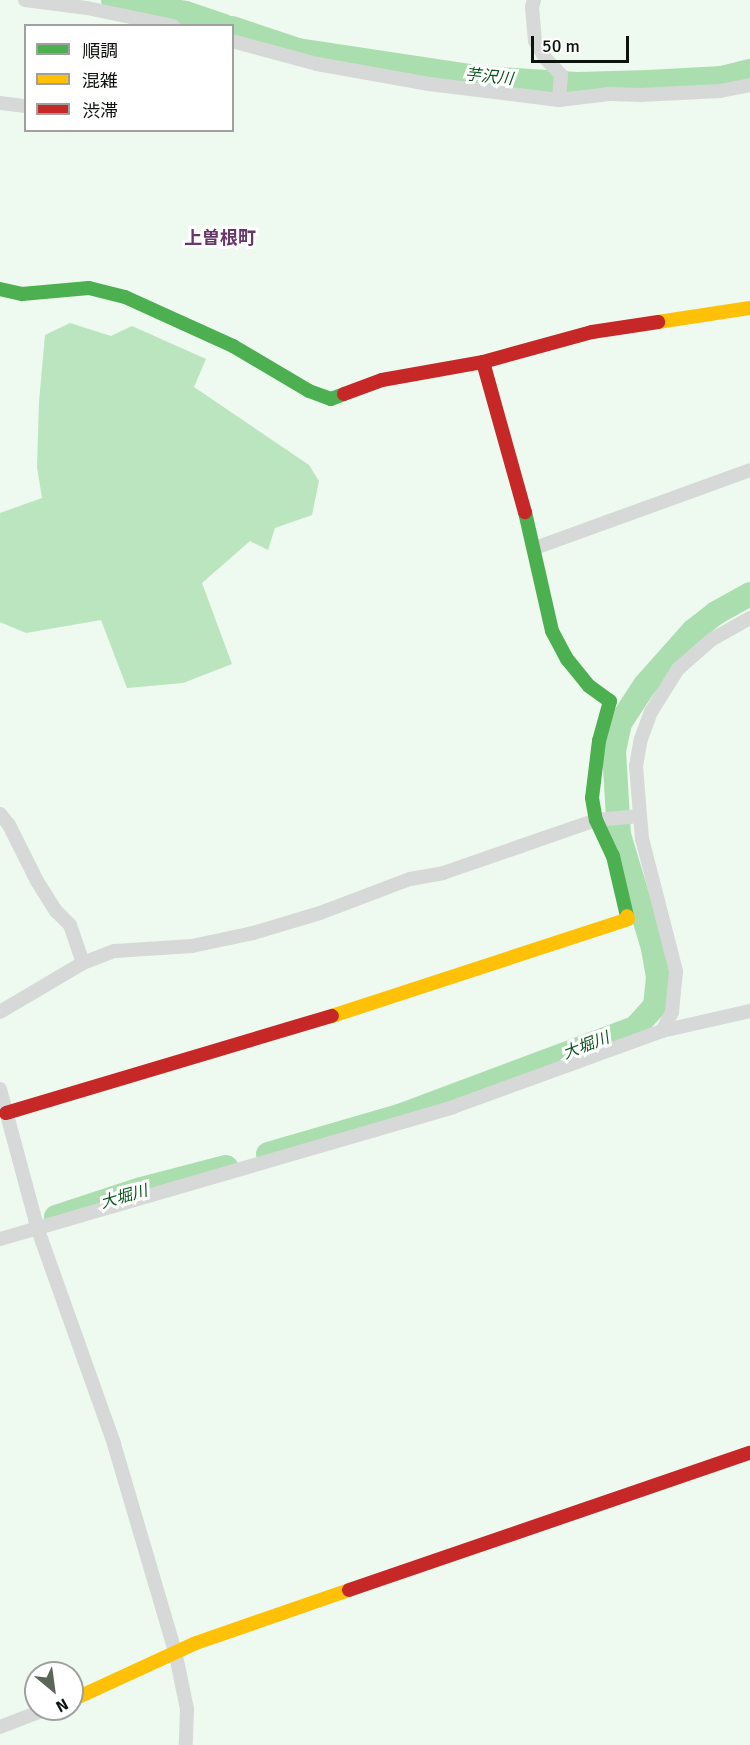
<!DOCTYPE html>
<meta charset="utf-8">
<style>
body{margin:0}
#map{position:relative;width:750px;height:1745px;overflow:hidden;background:#eef9ef;font-family:Signika,"Noto Sans JP",sans-serif}
div>[style]{position:absolute}
.forest>*{inset:0;background:#bae5be}
.river>*{height:24px;margin:-12px;padding:0 12px;transform-origin:12px;border-radius:12px;background:#abdeaf}
.street>*{height:14px;margin:-7px;padding:0 7px;transform-origin:7px;border-radius:7px;background:#d7d9d8}
.fast>*{height:14px;margin:-7px;padding:0 7px;transform-origin:7px;border-radius:7px;background:#4caf50}
.slow>*{height:14px;margin:-7px;padding:0 7px;transform-origin:7px;border-radius:7px;background:#ffc107}
.jam>*{height:14px;margin:-7px;padding:0 7px;transform-origin:7px;border-radius:7px;background:#c62828}
span{translate:-50% -50%;white-space:nowrap;text-align:center;line-height:1.15;-webkit-text-stroke:6px #fff;paint-order:stroke}
.water-label{font-size:16px;color:#0c571e;font-style:italic}
.quarter-label{font-size:18px;color:#683769;font-weight:700}
.legend{position:absolute;left:24px;top:24px;width:210px;height:108px;box-sizing:border-box;background:#fff;border:2px solid #9ea19e;margin:0;padding:8px 10px;list-style:none;font-size:18px;color:#0d130d}
.legend li{display:flex;align-items:center;gap:12px;height:30px}
.legend b{width:30px;border:2px solid #9ea19e}
.north{position:absolute;left:24px;top:1661px;width:60px;height:60px;box-sizing:border-box;background:#fff;border:2px solid #9ea19e;border-radius:50%;rotate:151deg;font-size:16px;font-weight:700;line-height:24px;text-align:center;color:#0d130d}
.north::after{content:'';display:block;margin:auto;width:21px;height:27px;background:#5c645c;clip-path:polygon(50% 0,100% 100%,50% 72%,0 100%)}
.scale{position:absolute;left:531px;top:36px;width:98px;height:27px;box-sizing:border-box;border:3px solid #0d130d;border-top:0;padding-left:8px;font-size:18px;line-height:21px;white-space:nowrap;color:#0d130d;-webkit-text-stroke:4px #fff;paint-order:stroke}
</style>
<div id="map">
<div class="forest">
<div style="clip-path:polygon(70px 323px,111px 336px,132px 326px,206px 359px,194px 387px,309px 465px,319px 481px,312px 515px,275px 528px,268px 550px,250px 541px,202px 583px,232px 664px,183px 683px,127px 688px,101px 620px,26px 633px,0 622px,0 513px,42px 498px,37px 467px,39px 402px,45px 335px)"></div>
</div>
<div class="river">
<div style="left:113px;top:0;width:74px;rotate:10.1deg"></div>
<div style="left:186px;top:13px;width:40px;rotate:18.9deg"></div>
<div style="left:232px;top:28px;width:70px;rotate:18.4deg"></div>
<div style="left:298px;top:50px;width:188px;rotate:8.6deg"></div>
<div style="left:484px;top:78px;width:93px;rotate:3.7deg"></div>
<div style="left:577px;top:84px;width:72px;rotate:-1.6deg"></div>
<div style="left:649px;top:82px;width:73px;rotate:-3.1deg"></div>
<div style="left:722px;top:78px;width:29px;rotate:-14deg"></div>
<div style="left:268px;top:1154px;width:140px;rotate:-16.2deg"></div>
<div style="left:402px;top:1115px;width:249px;rotate:-20.5deg"></div>
<div style="left:635px;top:1028px;width:30px;rotate:-48deg"></div>
<div style="left:655px;top:1006px;width:29px;rotate:-84deg"></div>
<div style="left:658px;top:977px;width:29px;rotate:-100deg"></div>
<div style="left:653px;top:948px;width:118px;rotate:-106.7deg"></div>
<div style="left:619px;top:835px;width:84px;rotate:-93.4deg"></div>
<div style="left:614px;top:751px;width:29px;rotate:-78deg"></div>
<div style="left:620px;top:723px;width:45px;rotate:-56.7deg"></div>
<div style="left:645px;top:685px;width:72px;rotate:-48.4deg"></div>
<div style="left:693px;top:631px;width:29px;rotate:-38deg"></div>
<div style="left:716px;top:613px;width:39px;rotate:-29deg"></div>
<div style="left:56px;top:1217px;width:89px;rotate:-18.2deg"></div>
<div style="left:141px;top:1189px;width:88px;rotate:-14.5deg"></div>
</div>
<div class="street">
<div style="left:25px;top:0;width:63px;rotate:7.4deg"></div>
<div style="left:87px;top:8px;width:88px;rotate:11.8deg"></div>
<div style="left:534px;top:0;width:7px;rotate:106deg"></div>
<div style="left:532px;top:7px;width:34px;rotate:85deg"></div>
<div style="left:535px;top:41px;width:21px;rotate:59deg"></div>
<div style="left:546px;top:59px;width:22px;rotate:47deg"></div>
<div style="left:561px;top:75px;width:25px;rotate:95deg"></div>
<div style="left:232px;top:41px;width:88px;rotate:15.1deg"></div>
<div style="left:317px;top:64px;width:114px;rotate:10.1deg"></div>
<div style="left:429px;top:84px;width:131px;rotate:7deg"></div>
<div style="left:559px;top:100px;width:51px;rotate:-6.7deg"></div>
<div style="left:610px;top:94px;width:30px;rotate:2deg"></div>
<div style="left:640px;top:95px;width:80px;rotate:-2.9deg"></div>
<div style="left:720px;top:91px;width:31px;rotate:-11deg"></div>
<div style="left:0;top:103px;width:26px;rotate:7deg"></div>
<div style="left:535px;top:548px;width:229px;rotate:-19.9deg"></div>
<div style="left:0;top:814px;width:14px;rotate:51deg"></div>
<div style="left:9px;top:825px;width:63px;rotate:63.4deg"></div>
<div style="left:37px;top:881px;width:36px;rotate:58deg"></div>
<div style="left:56px;top:911px;width:20px;rotate:45deg"></div>
<div style="left:70px;top:925px;width:40px;rotate:71.1deg"></div>
<div style="left:0;top:1012px;width:96px;rotate:-30.6deg"></div>
<div style="left:83px;top:963px;width:34px;rotate:-21deg"></div>
<div style="left:115px;top:951px;width:77px;rotate:-3.7deg"></div>
<div style="left:192px;top:946px;width:62px;rotate:-12deg"></div>
<div style="left:253px;top:933px;width:70px;rotate:-16.6deg"></div>
<div style="left:320px;top:913px;width:96px;rotate:-20.7deg"></div>
<div style="left:410px;top:879px;width:34px;rotate:-10deg"></div>
<div style="left:443px;top:873px;width:162px;rotate:-19.1deg"></div>
<div style="left:596px;top:820px;width:44px;rotate:-5.2deg"></div>
<div style="left:662px;top:1031px;width:21px;rotate:-62deg"></div>
<div style="left:672px;top:1012px;width:41px;rotate:-84.4deg"></div>
<div style="left:676px;top:971px;width:136px;rotate:-104.4deg"></div>
<div style="left:642px;top:839px;width:73px;rotate:-94.7deg"></div>
<div style="left:636px;top:766px;width:27px;rotate:-80deg"></div>
<div style="left:641px;top:739px;width:29px;rotate:-70deg"></div>
<div style="left:651px;top:712px;width:51px;rotate:-57.9deg"></div>
<div style="left:678px;top:669px;width:44px;rotate:-41.3deg"></div>
<div style="left:711px;top:640px;width:45px;rotate:-29.4deg"></div>
<div style="left:0;top:1089px;width:146px;rotate:74.9deg"></div>
<div style="left:38px;top:1230px;width:227px;rotate:70.4deg"></div>
<div style="left:114px;top:1444px;width:216px;rotate:73.6deg"></div>
<div style="left:175px;top:1651px;width:59px;rotate:78.3deg"></div>
<div style="left:187px;top:1709px;width:36px;rotate:92deg"></div>
<div style="left:0;top:1239px;width:472px;rotate:-16.2deg"></div>
<div style="left:453px;top:1107px;width:222px;rotate:-20deg"></div>
<div style="left:662px;top:1031px;width:90px;rotate:-12.8deg"></div>
<div style="left:0;top:1727px;width:50px;rotate:-21deg"></div>
</div>
<div class="fast">
<div style="left:0;top:289px;width:23px;rotate:13deg"></div>
<div style="left:22px;top:294px;width:67px;rotate:-5.1deg"></div>
<div style="left:89px;top:288px;width:37px;rotate:14deg"></div>
<div style="left:125px;top:297px;width:119px;rotate:24.4deg"></div>
<div style="left:233px;top:346px;width:88px;rotate:30.6deg"></div>
<div style="left:309px;top:391px;width:23px;rotate:20deg"></div>
<div style="left:331px;top:399px;width:14px;rotate:-21deg"></div>
<div style="left:525px;top:512px;width:122px;rotate:77.2deg"></div>
<div style="left:552px;top:631px;width:32px;rotate:62deg"></div>
<div style="left:567px;top:659px;width:35px;rotate:51deg"></div>
<div style="left:589px;top:686px;width:26px;rotate:36deg"></div>
<div style="left:610px;top:701px;width:41px;rotate:105.4deg"></div>
<div style="left:599px;top:741px;width:57px;rotate:97deg"></div>
<div style="left:592px;top:798px;width:22px;rotate:80deg"></div>
<div style="left:596px;top:820px;width:40px;rotate:65deg"></div>
<div style="left:613px;top:856px;width:62px;rotate:76.9deg"></div>
</div>
<div class="slow">
<div style="left:658px;top:322px;width:93px;rotate:-8.7deg"></div>
<div style="left:332px;top:1016px;width:311px;rotate:-18.1deg"></div>
<div style="left:628px;top:919px;width:3px;rotate:-108deg"></div>
<div style="left:72px;top:1700px;width:136px;rotate:-24.7deg"></div>
<div style="left:196px;top:1643px;width:162px;rotate:-19.1deg"></div>
</div>
<div class="jam">
<div style="left:483px;top:362px;width:156px;rotate:74.4deg"></div>
<div style="left:344px;top:394px;width:40px;rotate:-20.2deg"></div>
<div style="left:382px;top:380px;width:103px;rotate:-10.1deg"></div>
<div style="left:483px;top:362px;width:113px;rotate:-15.4deg"></div>
<div style="left:592px;top:332px;width:67px;rotate:-8.6deg"></div>
<div style="left:6px;top:1113px;width:340px;rotate:-16.6deg"></div>
<div style="left:349px;top:1590px;width:424px;rotate:-18.9deg"></div>
</div>
<div class="water-label">
<span style="left:489px;top:77px;rotate:6deg">芋沢川</span>
<span style="left:586px;top:1046px;rotate:-21deg">大堀川</span>
<span style="left:124px;top:1197px;rotate:-16deg">大堀川</span>
</div>
<div class="quarter-label">
<span style="left:220px;top:238px">上曽根町</span>
</div>
<ul class="legend">
<li><b style="height:8px;background:#4caf50"></b>順調</li>
<li><b style="height:8px;background:#ffc107"></b>混雑</li>
<li><b style="height:8px;background:#c62828"></b>渋滞</li>
</ul>
<div class="north">N</div>
<div class="scale">50 m</div>
</div>
